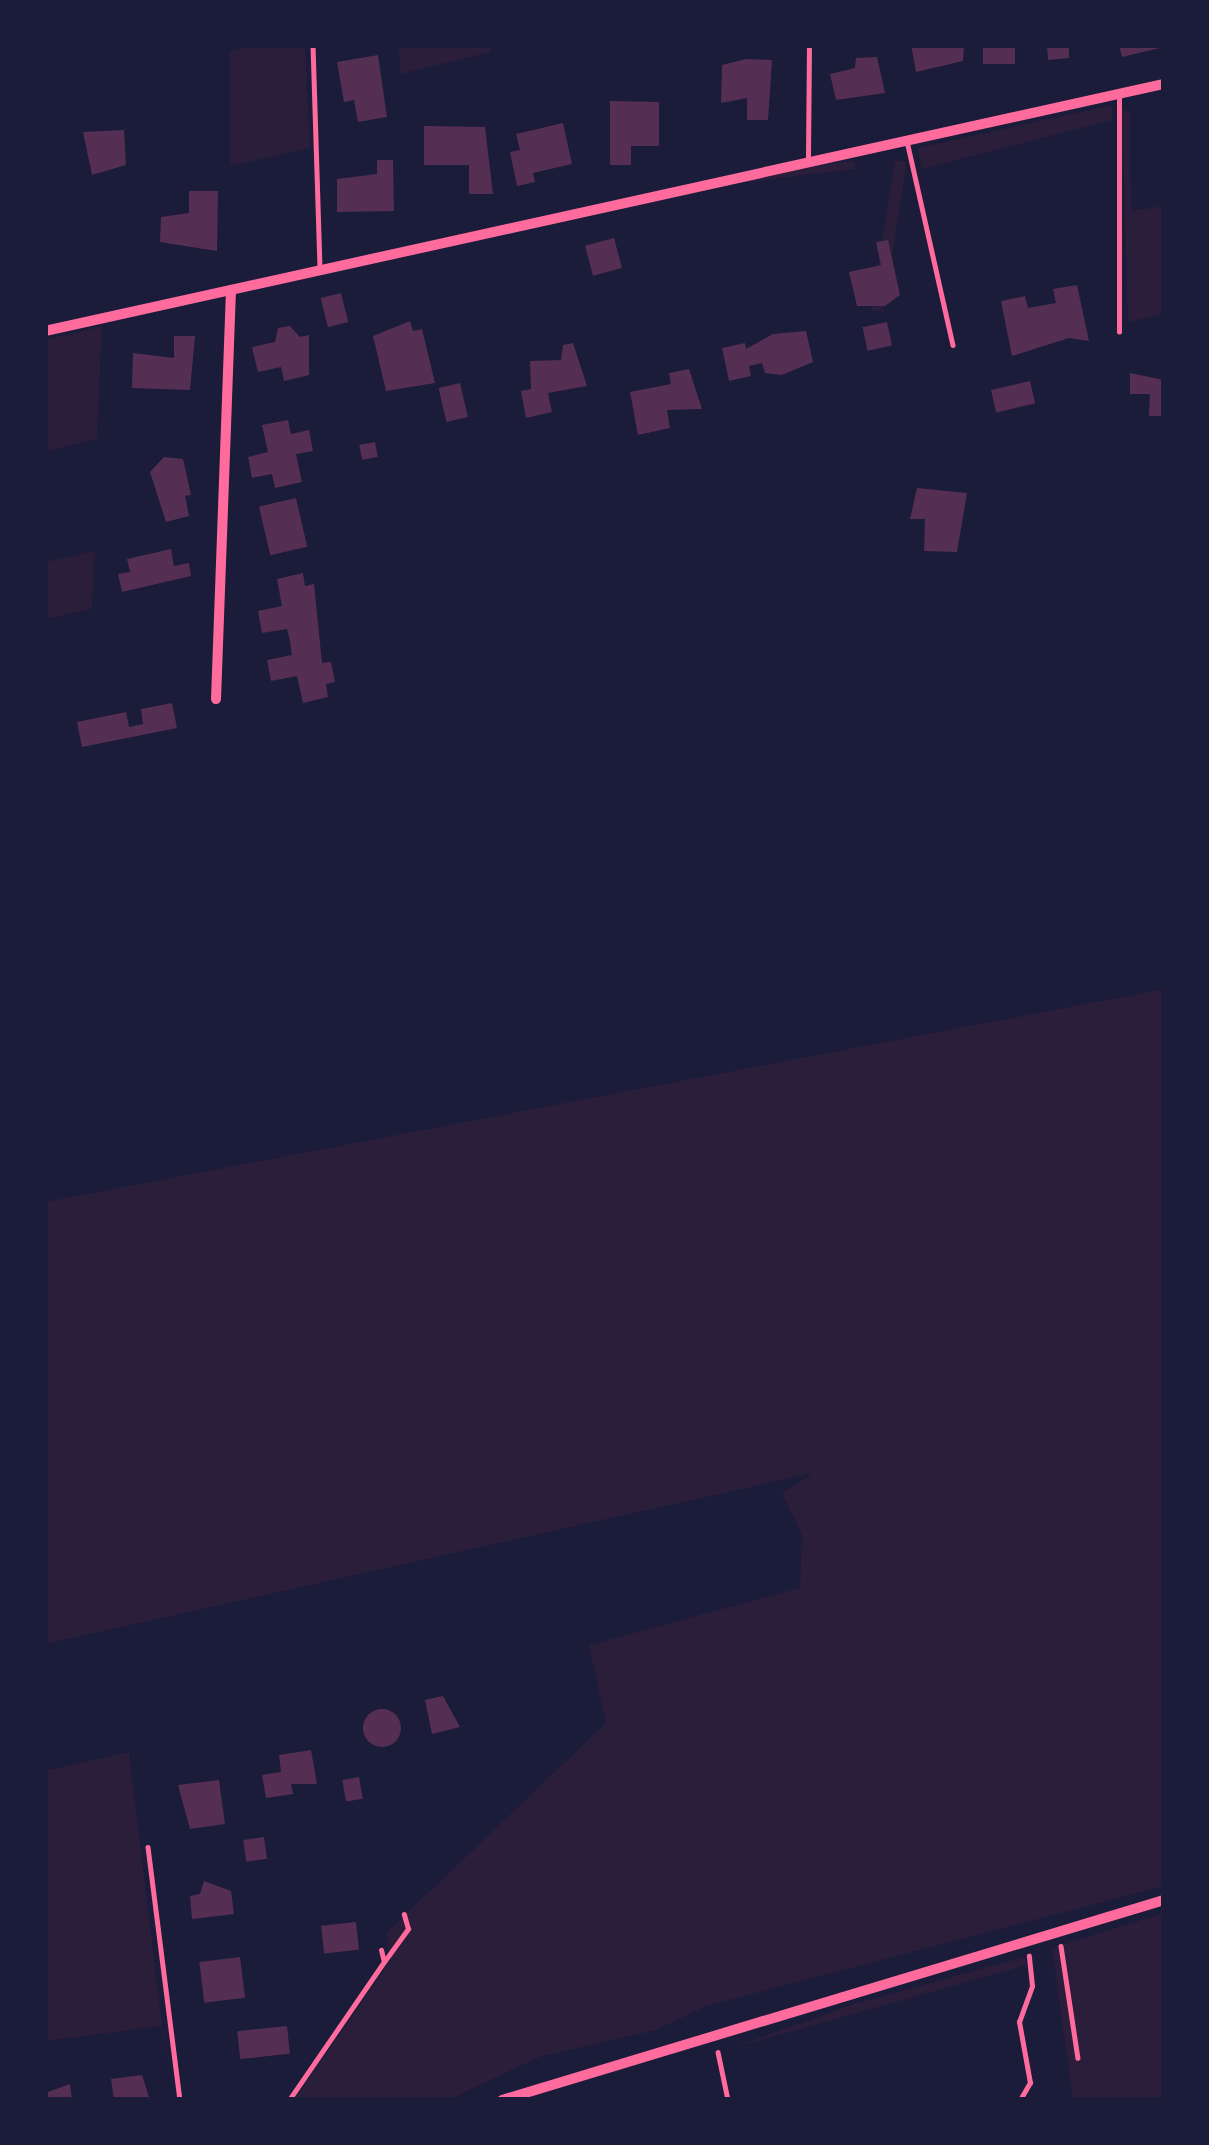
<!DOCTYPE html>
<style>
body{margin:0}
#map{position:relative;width:1209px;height:2145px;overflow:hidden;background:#1b1b3a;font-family:Poppins,sans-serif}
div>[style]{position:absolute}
.green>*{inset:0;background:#2a1e3b;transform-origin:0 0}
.building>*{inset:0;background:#542f53;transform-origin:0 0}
.round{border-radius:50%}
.path>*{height:4.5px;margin:-2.25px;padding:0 2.25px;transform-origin:2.25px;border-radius:2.25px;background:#ff6b9d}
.service>*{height:4.5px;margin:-2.25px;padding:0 2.25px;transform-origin:2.25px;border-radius:2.25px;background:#ff6b9d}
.minor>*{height:10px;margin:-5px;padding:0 5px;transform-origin:5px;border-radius:5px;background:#ff6b9d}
span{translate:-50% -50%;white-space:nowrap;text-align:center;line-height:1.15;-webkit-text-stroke:12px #1b1b3a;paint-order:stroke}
.frame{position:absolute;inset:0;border:48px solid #1b1b3a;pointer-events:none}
</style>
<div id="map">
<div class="green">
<div style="clip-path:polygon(259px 45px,305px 45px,310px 148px,230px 166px,230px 51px)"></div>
<div style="clip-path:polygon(399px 45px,491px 45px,491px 52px,400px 74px)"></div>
<div style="clip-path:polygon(1112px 105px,1112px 120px,922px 169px,918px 148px)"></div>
<div style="clip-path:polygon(1122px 110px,1130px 112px,1131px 211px,1164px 206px,1164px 314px,1128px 322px)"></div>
<div style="left:895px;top:160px;width:12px;height:152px;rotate:9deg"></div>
<div style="left:854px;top:161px;width:8px;height:141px;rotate:83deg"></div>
<div style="clip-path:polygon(102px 326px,97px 439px,48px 451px,45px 520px,45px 340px)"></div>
<div style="clip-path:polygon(95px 551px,92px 609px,45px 619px,45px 562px)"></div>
<div style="clip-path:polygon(1164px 989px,1164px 1886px,706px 2006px,656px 2030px,539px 2057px,448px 2100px,294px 2100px,391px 1960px,386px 1933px,606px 1723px,589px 1645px,800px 1588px,802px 1535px,782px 1493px,813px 1473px,45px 1644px,45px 1202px)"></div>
<div style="clip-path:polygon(129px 1752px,162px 2025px,176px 2100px,161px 2026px,45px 2041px,45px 1771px)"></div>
<div style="clip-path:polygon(1164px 1913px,1164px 2100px,1073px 2100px,1052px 1948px)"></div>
<div style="clip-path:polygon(1024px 1957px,1027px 1965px,726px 2050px,851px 2005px)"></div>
</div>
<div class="building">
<div style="clip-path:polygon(911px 45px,964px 45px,963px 61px,916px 72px)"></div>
<div style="left:983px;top:45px;width:32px;height:19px"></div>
<div style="clip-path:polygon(1047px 45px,1069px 45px,1069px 58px,1048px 60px)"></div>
<div style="clip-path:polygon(1119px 45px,1164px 45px,1164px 47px,1122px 57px)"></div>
<div style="clip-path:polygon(378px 55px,387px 117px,358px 122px,354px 100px,344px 102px,337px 62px)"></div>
<div style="clip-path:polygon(877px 57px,885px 93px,836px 100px,830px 74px,855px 68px,856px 58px)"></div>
<div style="clip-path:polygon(746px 59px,772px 60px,768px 120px,747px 120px,747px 98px,721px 103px,722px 65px)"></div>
<div style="clip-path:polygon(610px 101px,659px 102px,659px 146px,631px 146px,631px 165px,610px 165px)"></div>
<div style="clip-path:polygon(563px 123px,572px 164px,533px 173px,535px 182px,517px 186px,510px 152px,520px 150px,516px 134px)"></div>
<div style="clip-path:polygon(424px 126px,485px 127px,493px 194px,469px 194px,469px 165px,424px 165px)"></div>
<div style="clip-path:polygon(124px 130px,126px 165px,92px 175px,83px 132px)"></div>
<div style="clip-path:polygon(377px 160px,393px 160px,394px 211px,337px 212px,337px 179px,377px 174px)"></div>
<div style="clip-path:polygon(189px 191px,218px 191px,217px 251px,160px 242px,161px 217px,189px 213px)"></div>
<div style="left:614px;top:238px;width:31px;height:30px;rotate:75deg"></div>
<div style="clip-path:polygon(888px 240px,900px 295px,885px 306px,857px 306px,849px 272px,881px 265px,876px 242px)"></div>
<div style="clip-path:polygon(1077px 285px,1089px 341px,1069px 338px,1012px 356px,1001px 301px,1025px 296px,1028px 308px,1056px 303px,1053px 289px)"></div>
<div style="left:341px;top:293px;width:30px;height:21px;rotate:76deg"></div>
<div style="clip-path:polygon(410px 321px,413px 331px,422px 329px,435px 383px,386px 391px,373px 336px)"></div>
<div style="left:887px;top:322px;width:24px;height:25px;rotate:78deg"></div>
<div style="clip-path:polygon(290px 326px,300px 337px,309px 335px,309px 375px,284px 381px,281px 367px,258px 372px,252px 347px,275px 342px,278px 328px)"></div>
<div style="clip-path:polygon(806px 331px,813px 362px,782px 375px,765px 373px,762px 363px,749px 366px,751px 376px,729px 381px,722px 348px,745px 343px,746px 349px,773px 334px)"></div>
<div style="clip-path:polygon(174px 336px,195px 336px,190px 390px,132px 388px,133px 353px,174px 358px)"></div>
<div style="clip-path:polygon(573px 343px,587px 386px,548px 393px,552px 412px,526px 418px,521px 391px,531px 389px,530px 361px,561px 360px,563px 345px)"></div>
<div style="clip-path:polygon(689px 369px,702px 409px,667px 410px,670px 428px,638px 435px,630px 392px,671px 384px,669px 373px)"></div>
<div style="clip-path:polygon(1130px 373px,1164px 380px,1164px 416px,1149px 416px,1150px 394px,1130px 394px)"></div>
<div style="left:1030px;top:381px;width:23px;height:40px;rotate:77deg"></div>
<div style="left:460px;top:383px;width:35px;height:22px;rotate:77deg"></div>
<div style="clip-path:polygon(288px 420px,291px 434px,309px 430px,313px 451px,296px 454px,302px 482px,275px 488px,272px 474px,252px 478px,248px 457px,268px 452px,262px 425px)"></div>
<div style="left:375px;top:442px;width:15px;height:16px;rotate:79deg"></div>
<div style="clip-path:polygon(164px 457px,183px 459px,191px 495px,185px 496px,189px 516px,166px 522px,150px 472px)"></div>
<div style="clip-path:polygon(917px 488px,967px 493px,957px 552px,924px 551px,925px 519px,910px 519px)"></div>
<div style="left:296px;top:498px;width:50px;height:38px;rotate:77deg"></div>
<div style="clip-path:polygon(171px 549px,174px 566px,189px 563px,191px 576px,122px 592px,118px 574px,130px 572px,127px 559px)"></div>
<div style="clip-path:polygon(303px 573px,305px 586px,314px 584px,322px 663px,331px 662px,335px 682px,326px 684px,328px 697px,303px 703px,297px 676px,271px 681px,267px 660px,292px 655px,290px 641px,287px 629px,262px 633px,258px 611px,282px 606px,277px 579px)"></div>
<div style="clip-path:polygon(172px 703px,177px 728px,82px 747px,77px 722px,126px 712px,129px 727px,143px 724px,141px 709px)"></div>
<div style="clip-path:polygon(443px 1696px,460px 1727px,432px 1734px,425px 1700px)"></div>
<div class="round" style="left:363px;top:1709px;width:38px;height:38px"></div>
<div style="clip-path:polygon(311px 1750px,317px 1784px,291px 1784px,293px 1794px,266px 1798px,262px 1775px,281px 1772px,279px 1755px)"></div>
<div style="left:359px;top:1777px;width:22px;height:17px;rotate:80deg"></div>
<div style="clip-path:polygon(219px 1780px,225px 1824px,190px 1829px,178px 1785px)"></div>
<div style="left:264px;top:1837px;width:22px;height:21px;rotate:82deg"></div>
<div style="clip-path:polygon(204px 1881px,231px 1891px,234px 1914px,192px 1919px,190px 1896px,200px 1894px)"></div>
<div style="left:356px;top:1922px;width:28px;height:35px;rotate:84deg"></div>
<div style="left:240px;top:1957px;width:41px;height:41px;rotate:83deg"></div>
<div style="left:287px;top:2026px;width:28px;height:50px;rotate:84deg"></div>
<div style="clip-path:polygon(142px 2075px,150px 2100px,114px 2100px,111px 2079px)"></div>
<div style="clip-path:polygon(70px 2084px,72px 2100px,45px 2100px,45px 2093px)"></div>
</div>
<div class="path">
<div style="left:1061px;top:1946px;width:113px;rotate:81.4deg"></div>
<div style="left:384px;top:1962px;width:41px;rotate:-54deg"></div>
<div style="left:408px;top:1929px;width:15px;rotate:-106deg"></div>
<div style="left:718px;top:2052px;width:49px;rotate:78.2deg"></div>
<div style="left:289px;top:2100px;width:168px;rotate:-55.5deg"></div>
<div style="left:384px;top:1962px;width:12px;rotate:-104deg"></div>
<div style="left:1020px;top:2100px;width:20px;rotate:-60deg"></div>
<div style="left:1030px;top:2083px;width:62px;rotate:-100.2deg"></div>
<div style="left:1019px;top:2022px;width:38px;rotate:-70deg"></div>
<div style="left:1032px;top:1986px;width:30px;rotate:-96deg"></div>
</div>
<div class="service">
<div style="left:313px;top:45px;width:225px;rotate:88.2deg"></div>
<div style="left:907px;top:141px;width:209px;rotate:77.3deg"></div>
<div style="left:808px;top:158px;width:113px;rotate:-89.5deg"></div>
<div style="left:1119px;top:332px;width:238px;rotate:-90deg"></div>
<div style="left:148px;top:1847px;width:255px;rotate:82.8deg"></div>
</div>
<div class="minor">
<div style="left:45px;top:331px;width:1146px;rotate:-12.45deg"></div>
<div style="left:216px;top:699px;width:409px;rotate:-87.9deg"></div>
<div style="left:502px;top:2100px;width:692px;rotate:-16.81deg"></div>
</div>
<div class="frame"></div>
</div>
